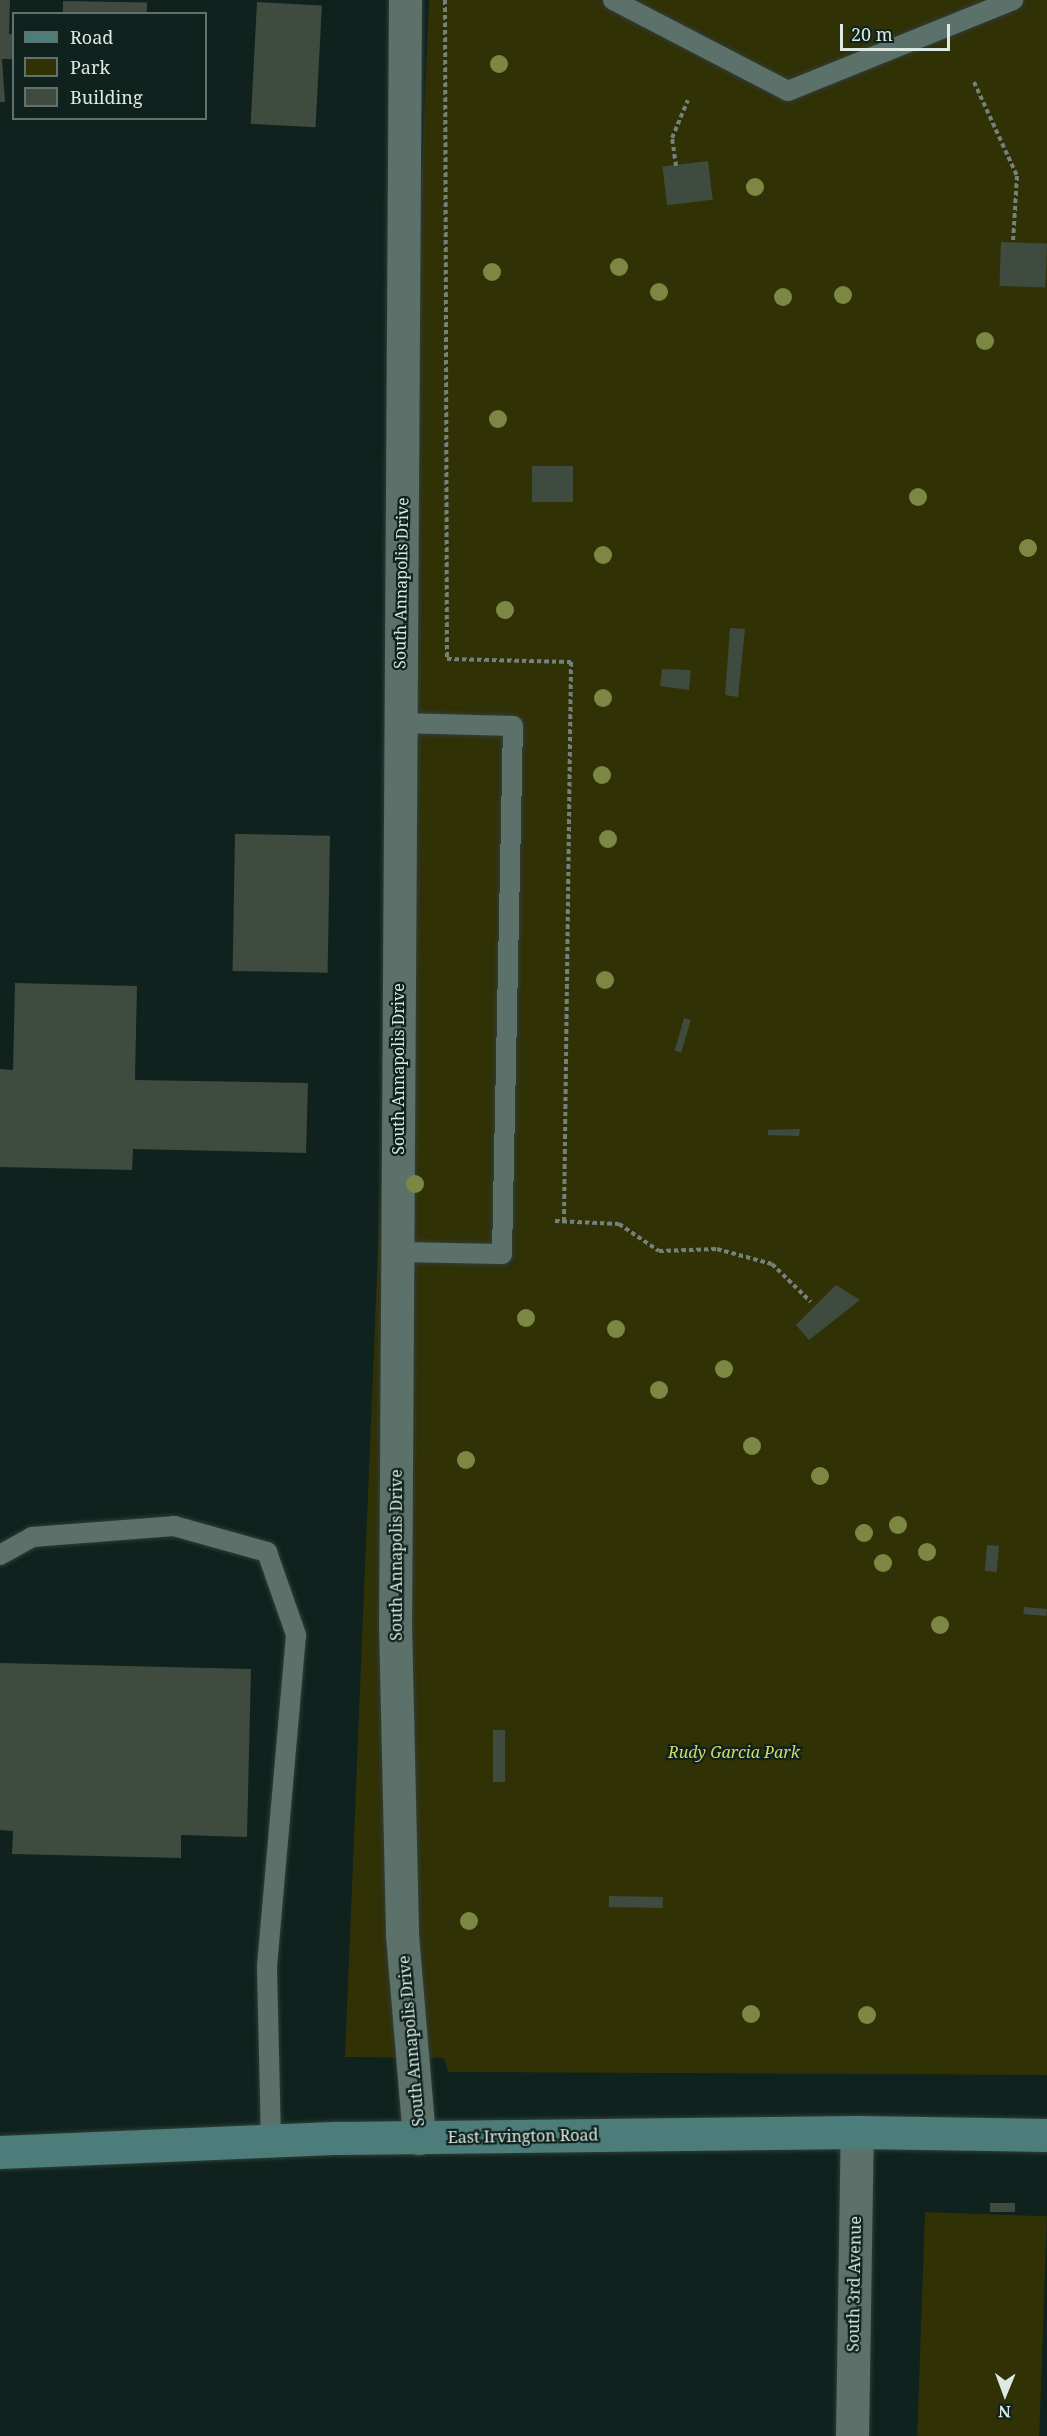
<!DOCTYPE html>
<style>
body{margin:0}
#map{position:relative;width:1047px;height:2436px;overflow:hidden;background:#0f221d;font-family:"Noto Serif",serif}
div>[style]{position:absolute}
.green>*{inset:0;background:#313106;transform-origin:0 0}
.building>*{inset:0;background:#3f4b3e;transform-origin:0 0}
.path>*{height:4px;margin-top:-2px;transform-origin:0;background:repeating-linear-gradient(90deg,#73827d 0 4.5px,transparent 0 7.5px)}
.roads{filter:drop-shadow(0 0 2px #313d38) drop-shadow(0 0 2px #313d38)}
.service>*{height:20px;margin:-10px;padding:0 10px;transform-origin:10px;border-radius:10px;background:#5c716a}
.minor>*{height:33px;margin:-16.5px;padding:0 16.5px;transform-origin:16.5px;border-radius:16.5px;background:#5c716a}
.secondary>*{height:33px;margin:-16.5px;padding:0 16.5px;transform-origin:16.5px;border-radius:16.5px;background:#4c7d7b}
.trees>*{width:18px;height:18px;margin:-9px;border-radius:50%;background:#7d8744}
span{translate:-50% -50%;white-space:nowrap;text-align:center;line-height:1.15;-webkit-text-stroke:4.5px #0f221d;paint-order:stroke}
.street-label{font-size:16px;color:#dde9e4}
.park-label{font-size:16px;color:#d7d964;font-style:italic}
.legend{position:absolute;left:12px;top:12px;width:195px;height:108px;box-sizing:border-box;background:#0f221d;border:2px solid #61726d;margin:0;padding:8px 10px;list-style:none;font-size:18px;color:#dde9e4}
.legend li{display:flex;align-items:center;gap:12px;height:30px}
.legend b{width:30px;border:2px solid #61726d}
.north{position:absolute;left:975px;top:2364px;width:60px;height:60px;-webkit-text-stroke:4px #0f221d;paint-order:stroke;rotate:181deg;font-size:16px;font-weight:700;line-height:24px;text-align:center;color:#dde9e4}
.north::after{content:'';display:block;margin:auto;width:21px;height:27px;background:#dde9e4;clip-path:polygon(50% 0,100% 100%,50% 72%,0 100%)}
.scale{position:absolute;left:840px;top:24px;width:110px;height:27px;box-sizing:border-box;border:3px solid #dde9e4;border-top:0;padding-left:8px;font-size:18px;line-height:21px;white-space:nowrap;color:#dde9e4;-webkit-text-stroke:4px #0f221d;paint-order:stroke}
</style>
<div id="map">
<div class="green">
<div style="clip-path:polygon(429px 0,1047px 0,1047px 2075px,448px 2072px,444px 2058px,345px 2057px)"></div>
<div style="left:925px;top:2212px;width:122px;height:224px;rotate:2deg"></div>
</div>
<div class="building">
<div style="clip-path:polygon(0 0,10px 0,9px 34px,14px 34px,14px 59px,2px 59px,5px 102px,0 102px)"></div>
<div style="left:63px;top:1px;width:84px;height:13px;rotate:1deg"></div>
<div style="left:257px;top:2px;width:65px;height:122px;rotate:3deg"></div>
<div style="left:708px;top:161px;width:39px;height:46px;rotate:83deg"></div>
<div style="left:1001px;top:242px;width:46px;height:44px;rotate:2deg"></div>
<div style="left:532px;top:466px;width:41px;height:36px"></div>
<div style="clip-path:polygon(730px 628px,745px 629px,738px 697px,725px 695px)"></div>
<div style="clip-path:polygon(662px 669px,691px 670px,689px 690px,660px 686px)"></div>
<div style="left:235px;top:834px;width:95px;height:137px;rotate:1deg"></div>
<div style="clip-path:polygon(15px 983px,137px 986px,135px 1080px,308px 1083px,306px 1153px,133px 1149px,132px 1170px,0 1167px,0 1069px,13px 1070px)"></div>
<div style="left:684px;top:1018px;width:7px;height:34px;rotate:16deg"></div>
<div style="clip-path:polygon(800px 1129px,799px 1136px,768px 1135px,768px 1130px)"></div>
<div style="clip-path:polygon(836px 1285px,860px 1300px,809px 1340px,796px 1325px)"></div>
<div style="left:987px;top:1545px;width:12px;height:26px;rotate:5deg"></div>
<div style="left:1024px;top:1607px;width:23px;height:7px;rotate:5deg"></div>
<div style="clip-path:polygon(0 1663px,251px 1669px,247px 1837px,181px 1835px,181px 1858px,12px 1854px,13px 1831px,0 1830px)"></div>
<div style="left:493px;top:1730px;width:12px;height:52px"></div>
<div style="left:609px;top:1896px;width:54px;height:11px;rotate:1deg"></div>
<div style="left:990px;top:2203px;width:25px;height:9px"></div>
</div>
<div class="path">
<div style="left:445px;top:0;width:659px;rotate:89.83deg"></div>
<div style="left:447px;top:659px;width:124px;rotate:1.4deg"></div>
<div style="left:571px;top:662px;width:559px;rotate:90.72deg"></div>
<div style="left:974px;top:82px;width:103px;rotate:65.4deg"></div>
<div style="left:1017px;top:176px;width:66px;rotate:93.5deg"></div>
<div style="left:676px;top:166px;width:28px;rotate:-98deg"></div>
<div style="left:672px;top:138px;width:41px;rotate:-67.2deg"></div>
<div style="left:555px;top:1221px;width:64px;rotate:2.7deg"></div>
<div style="left:619px;top:1224px;width:48px;rotate:34deg"></div>
<div style="left:659px;top:1251px;width:58px;rotate:-2deg"></div>
<div style="left:717px;top:1249px;width:57px;rotate:15.3deg"></div>
<div style="left:772px;top:1264px;width:54px;rotate:44.3deg"></div>
</div>
<div class="roads">
<div class="service">
<div style="left:613px;top:0;width:197px;rotate:27.5deg"></div>
<div style="left:788px;top:91px;width:243px;rotate:-22deg"></div>
<div style="left:397px;top:1252px;width:105px;rotate:1.1deg"></div>
<div style="left:502px;top:1254px;width:528px;rotate:-88.81deg"></div>
<div style="left:513px;top:726px;width:113px;rotate:-178.5deg"></div>
<div style="left:0;top:1555px;width:37px;rotate:-29deg"></div>
<div style="left:32px;top:1537px;width:142px;rotate:-4.4deg"></div>
<div style="left:174px;top:1526px;width:97px;rotate:15.6deg"></div>
<div style="left:267px;top:1552px;width:88px;rotate:70.7deg"></div>
<div style="left:296px;top:1635px;width:333px;rotate:95deg"></div>
<div style="left:267px;top:1967px;width:174px;rotate:88.7deg"></div>
</div>
<div class="minor">
<div style="left:405px;top:0;width:1623px;rotate:90.35deg"></div>
<div style="left:395px;top:1623px;width:312px;rotate:88.7deg"></div>
<div style="left:402px;top:1935px;width:204px;rotate:85.2deg"></div>
<div style="left:852px;top:2436px;width:304px;rotate:-89.1deg"></div>
</div>
<div class="secondary">
<div style="left:0;top:2152px;width:339px;rotate:-2.4deg"></div>
<div style="left:339px;top:2138px;width:518px;rotate:-0.66deg"></div>
<div style="left:857px;top:2132px;width:190px;rotate:0.9deg"></div>
</div>
</div>
<div class="trees">
<div style="left:499px;top:64px"></div>
<div style="left:755px;top:187px"></div>
<div style="left:619px;top:267px"></div>
<div style="left:492px;top:272px"></div>
<div style="left:659px;top:292px"></div>
<div style="left:843px;top:295px"></div>
<div style="left:783px;top:297px"></div>
<div style="left:985px;top:341px"></div>
<div style="left:498px;top:419px"></div>
<div style="left:918px;top:497px"></div>
<div style="left:1028px;top:548px"></div>
<div style="left:603px;top:555px"></div>
<div style="left:505px;top:610px"></div>
<div style="left:603px;top:698px"></div>
<div style="left:602px;top:775px"></div>
<div style="left:608px;top:839px"></div>
<div style="left:605px;top:980px"></div>
<div style="left:415px;top:1184px"></div>
<div style="left:526px;top:1318px"></div>
<div style="left:616px;top:1329px"></div>
<div style="left:724px;top:1369px"></div>
<div style="left:659px;top:1390px"></div>
<div style="left:752px;top:1446px"></div>
<div style="left:466px;top:1460px"></div>
<div style="left:820px;top:1476px"></div>
<div style="left:898px;top:1525px"></div>
<div style="left:864px;top:1533px"></div>
<div style="left:927px;top:1552px"></div>
<div style="left:883px;top:1563px"></div>
<div style="left:940px;top:1625px"></div>
<div style="left:469px;top:1921px"></div>
<div style="left:751px;top:2014px"></div>
<div style="left:867px;top:2015px"></div>
</div>
<div class="street-label">
<span style="left:401px;top:583px;rotate:-89deg">South Annapolis Drive</span>
<span style="left:398px;top:1069px;rotate:-90deg">South Annapolis Drive</span>
<span style="left:396px;top:1555px;rotate:-90deg">South Annapolis Drive</span>
<span style="left:411px;top:2041px;rotate:-95deg">South Annapolis Drive</span>
<span style="left:523px;top:2136px;rotate:-1deg">East Irvington Road</span>
<span style="left:854px;top:2284px;rotate:-89deg">South 3rd Avenue</span>
</div>
<div class="park-label">
<span style="left:734px;top:1752px">Rudy Garcia Park</span>
</div>
<ul class="legend">
<li><b style="height:8px;background:#4c7d7b"></b>Road</li>
<li><b style="height:16px;background:#313106"></b>Park</li>
<li><b style="height:16px;background:#3f4b3e"></b>Building</li>
</ul>
<div class="north">N</div>
<div class="scale">20 m</div>
</div>
